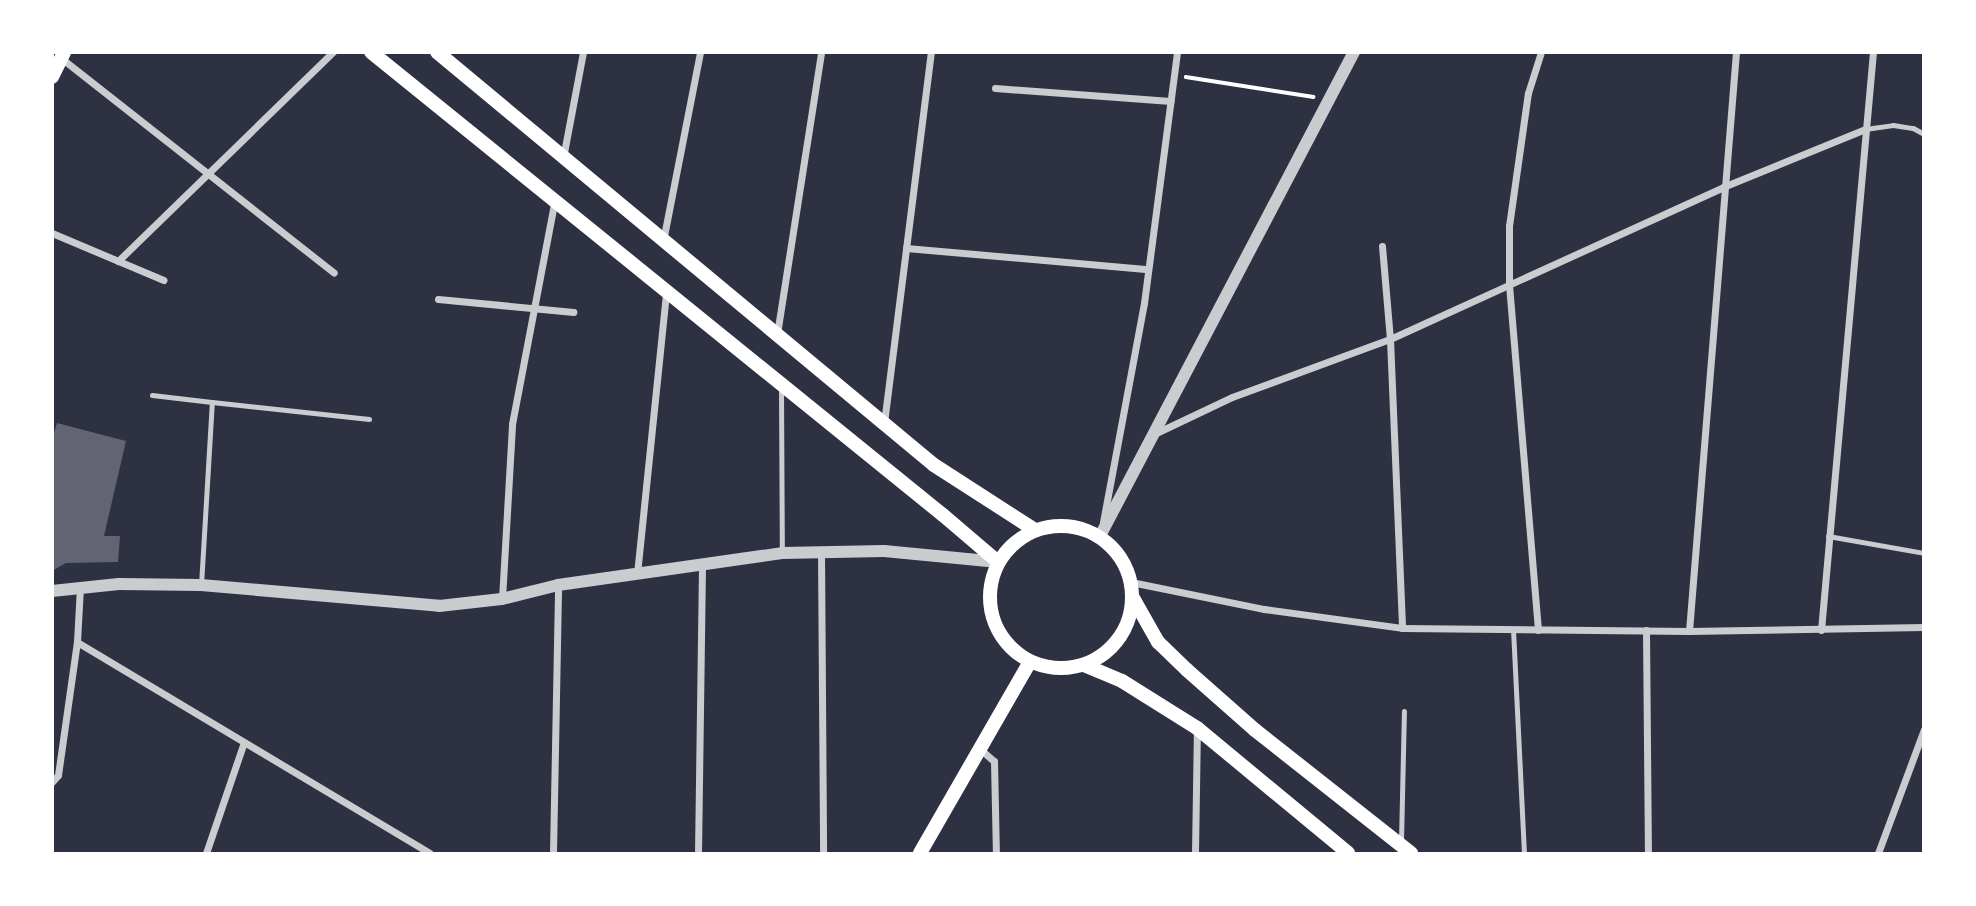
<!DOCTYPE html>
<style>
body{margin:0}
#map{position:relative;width:1976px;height:906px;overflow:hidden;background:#2d3142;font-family:"PT Sans",sans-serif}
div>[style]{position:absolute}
.building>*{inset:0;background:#626471}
.path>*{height:3.5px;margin:-1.75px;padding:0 1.75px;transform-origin:1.75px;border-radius:1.75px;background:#fff}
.service>*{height:5px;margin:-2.5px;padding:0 2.5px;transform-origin:2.5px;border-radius:2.5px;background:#caccd0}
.minor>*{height:7px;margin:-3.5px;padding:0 3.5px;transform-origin:3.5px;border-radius:3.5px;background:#caccd0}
.tertiary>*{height:12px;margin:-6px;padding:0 6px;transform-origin:6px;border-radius:6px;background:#caccd0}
.secondary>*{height:14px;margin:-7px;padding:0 7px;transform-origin:7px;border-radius:7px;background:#fff}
.secondary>.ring{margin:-7px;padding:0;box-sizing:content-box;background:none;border:14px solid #fff;border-radius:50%}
span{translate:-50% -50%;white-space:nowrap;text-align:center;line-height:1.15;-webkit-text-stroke:5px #fff;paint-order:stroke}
.frame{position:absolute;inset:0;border:54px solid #fff;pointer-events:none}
</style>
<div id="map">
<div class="building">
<div style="clip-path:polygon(57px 423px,126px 441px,104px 536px,120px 536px,118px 562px,66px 563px,52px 571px,52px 440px)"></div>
</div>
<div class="path">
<div style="left:1186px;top:77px;width:129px;rotate:8.9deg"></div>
</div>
<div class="service">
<div style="left:1865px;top:129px;width:28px;rotate:-8deg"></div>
<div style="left:1893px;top:125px;width:20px;rotate:9deg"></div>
<div style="left:1913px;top:128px;width:13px;rotate:29deg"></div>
<div style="left:781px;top:388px;width:165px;rotate:89.7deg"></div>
<div style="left:152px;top:395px;width:60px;rotate:6.7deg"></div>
<div style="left:1828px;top:536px;width:97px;rotate:10deg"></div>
<div style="left:201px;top:585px;width:183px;rotate:-86.6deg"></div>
<div style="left:212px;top:402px;width:158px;rotate:6.2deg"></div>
<div style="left:1513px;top:629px;width:224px;rotate:87.2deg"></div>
<div style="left:1401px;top:841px;width:130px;rotate:-88.7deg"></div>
</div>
<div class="minor">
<div style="left:61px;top:58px;width:347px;rotate:38.2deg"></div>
<div style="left:995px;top:88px;width:176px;rotate:4.2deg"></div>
<div style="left:563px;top:158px;width:108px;rotate:-79.3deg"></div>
<div style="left:52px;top:233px;width:121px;rotate:22.9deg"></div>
<div style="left:663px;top:241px;width:193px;rotate:-78.9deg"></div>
<div style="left:1382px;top:246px;width:93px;rotate:85.1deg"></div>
<div style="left:1390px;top:339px;width:289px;rotate:87.6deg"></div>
<div style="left:906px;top:248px;width:243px;rotate:5deg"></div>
<div style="left:118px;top:261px;width:300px;rotate:-44.2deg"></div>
<div style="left:438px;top:299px;width:136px;rotate:5.5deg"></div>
<div style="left:777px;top:334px;width:285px;rotate:-81.1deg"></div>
<div style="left:884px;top:423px;width:374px;rotate:-82.8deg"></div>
<div style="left:1154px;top:434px;width:86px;rotate:-25.4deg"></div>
<div style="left:1232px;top:397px;width:168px;rotate:-20.2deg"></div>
<div style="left:1390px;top:339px;width:366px;rotate:-24.5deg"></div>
<div style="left:1723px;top:187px;width:153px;rotate:-22.2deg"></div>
<div style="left:1103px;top:522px;width:223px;rotate:-79.4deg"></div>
<div style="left:1144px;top:303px;width:253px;rotate:-82.5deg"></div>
<div style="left:821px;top:550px;width:303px;rotate:89.6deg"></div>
<div style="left:637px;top:574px;width:282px;rotate:-84.1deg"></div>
<div style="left:1131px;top:582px;width:136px;rotate:11.5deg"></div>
<div style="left:1264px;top:609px;width:139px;rotate:7.8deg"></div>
<div style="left:1402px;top:628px;width:287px;rotate:0.6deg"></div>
<div style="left:1689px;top:631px;width:235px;rotate:-1deg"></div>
<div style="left:502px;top:599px;width:175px;rotate:-86.7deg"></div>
<div style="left:512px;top:424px;width:225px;rotate:-79.2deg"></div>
<div style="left:1538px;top:630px;width:347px;rotate:-94.8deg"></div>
<div style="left:1509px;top:284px;width:58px;rotate:-90deg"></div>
<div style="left:1509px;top:226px;width:134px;rotate:-81.9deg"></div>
<div style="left:1528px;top:93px;width:43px;rotate:-72.4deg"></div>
<div style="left:1646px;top:630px;width:223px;rotate:89.5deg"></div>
<div style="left:1821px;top:630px;width:580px;rotate:-84.86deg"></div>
<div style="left:1689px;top:631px;width:581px;rotate:-85.36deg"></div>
<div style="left:77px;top:642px;width:411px;rotate:30.9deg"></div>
<div style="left:980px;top:749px;width:18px;rotate:41deg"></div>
<div style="left:994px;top:761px;width:92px;rotate:88.8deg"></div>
<div style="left:52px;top:782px;width:9px;rotate:-49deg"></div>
<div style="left:58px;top:775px;width:134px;rotate:-81.9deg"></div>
<div style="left:77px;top:642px;width:55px;rotate:-86.9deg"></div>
<div style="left:206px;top:853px;width:117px;rotate:-71.1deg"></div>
<div style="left:553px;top:853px;width:268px;rotate:-88.9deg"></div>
<div style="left:698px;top:853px;width:289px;rotate:-89.2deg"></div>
<div style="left:1195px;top:853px;width:124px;rotate:-89.1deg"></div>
<div style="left:1878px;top:853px;width:132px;rotate:-69.6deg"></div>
</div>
<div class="tertiary">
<div style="left:1100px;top:536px;width:547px;rotate:-62.31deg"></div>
<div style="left:52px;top:591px;width:67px;rotate:-6deg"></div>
<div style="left:119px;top:584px;width:82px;rotate:0.7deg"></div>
<div style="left:201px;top:585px;width:239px;rotate:5deg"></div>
<div style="left:439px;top:606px;width:63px;rotate:-6.3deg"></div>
<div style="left:502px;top:599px;width:58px;rotate:-14deg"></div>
<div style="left:558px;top:585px;width:226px;rotate:-8.1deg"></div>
<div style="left:782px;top:553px;width:102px;rotate:-1.1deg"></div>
<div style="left:884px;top:551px;width:115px;rotate:5.5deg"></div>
</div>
<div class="secondary">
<div style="left:371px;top:52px;width:736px;rotate:38.99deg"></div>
<div style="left:943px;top:515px;width:72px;rotate:40.5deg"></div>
<div style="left:437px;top:52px;width:646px;rotate:39.73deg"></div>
<div style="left:934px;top:465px;width:120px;rotate:32.8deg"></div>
<div style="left:52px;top:77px;width:28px;rotate:-64deg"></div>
<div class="ring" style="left:990px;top:526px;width:128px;height:128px"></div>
<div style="left:1133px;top:598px;width:51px;rotate:60.4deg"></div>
<div style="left:1158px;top:642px;width:40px;rotate:44deg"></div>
<div style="left:1187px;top:670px;width:91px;rotate:41.4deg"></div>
<div style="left:1255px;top:730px;width:199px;rotate:38.3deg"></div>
<div style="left:1084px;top:665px;width:41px;rotate:22.8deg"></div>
<div style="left:1122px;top:681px;width:89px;rotate:32.1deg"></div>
<div style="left:1197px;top:728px;width:196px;rotate:39.6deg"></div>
<div style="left:920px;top:853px;width:220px;rotate:-60.1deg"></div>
</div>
<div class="frame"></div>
</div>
